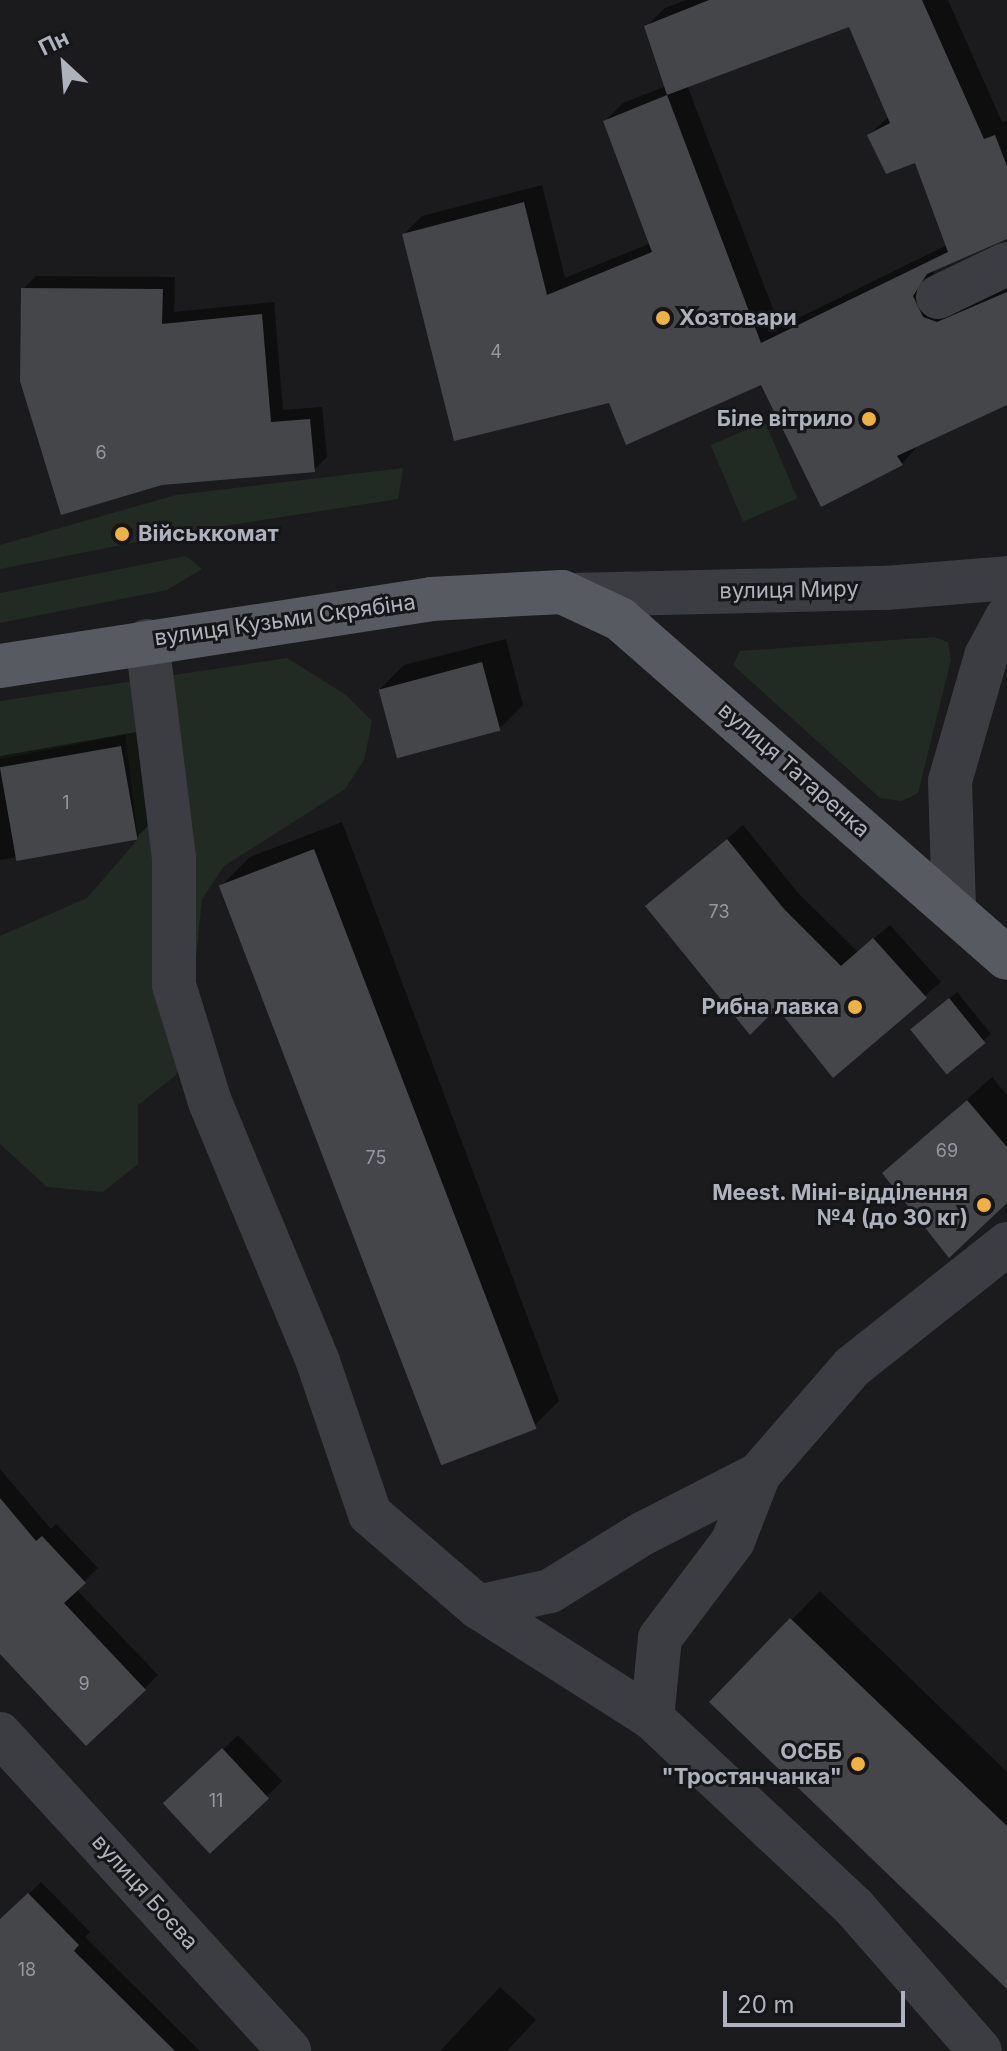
<!DOCTYPE html>
<meta charset="utf-8">
<style>
body{margin:0}
#map{position:relative;width:1007px;height:2051px;overflow:hidden;background:#1b1b1d;font-family:Inter,sans-serif}
div>[style]{position:absolute}
.green>*{inset:0;background:#222b23;transform-origin:0 0}
.shadow>*{inset:0;background:#0007;transform-origin:0 0}
.building>*{inset:0;background:#45464a;transform-origin:0 0}
.minor>*{height:44px;margin:-22px;padding:0 22px;transform-origin:22px;border-radius:22px;background:#3c3d42}
.major>*{height:44px;margin:-22px;padding:0 22px;transform-origin:22px;border-radius:22px;background:#585a61}
.dots>*{width:22px;height:22px;translate:-50% -50%;box-sizing:border-box;border:4px solid #161618;border-radius:50%}
span{translate:-50% -50%;white-space:nowrap;text-align:center;line-height:1.15;-webkit-text-stroke:6px #161618;paint-order:stroke}
.number-label{font-size:18px;color:#9397a0}
.number-label span{-webkit-text-stroke-width:0}
.poi-label{font-size:22px;color:#adb2bc;font-weight:700}
.left{translate:0 -50%;text-align:left}
.right{translate:-100% -50%;text-align:right}
.street-label{font-size:22px;color:#adb2bc}
.north{position:absolute;left:24px;top:24px;width:80px;height:80px;-webkit-text-stroke:6px #161618;paint-order:stroke;rotate:334deg;font-size:22px;font-weight:700;line-height:32px;text-align:center;color:#adb2bc}
.north::after{content:'';display:block;margin:auto;width:28px;height:36px;background:#adb2bc;clip-path:polygon(50% 0,100% 100%,50% 72%,0 100%)}
.scale{position:absolute;left:723px;top:1991px;width:182px;height:36px;box-sizing:border-box;border:4px solid #adb2bc;border-top:0;padding-left:10px;font-size:24px;line-height:28px;white-space:nowrap;color:#adb2bc;-webkit-text-stroke:6px #161618;paint-order:stroke}
</style>
<div id="map">
<div class="green">
<div style="left:765px;top:422px;width:83px;height:59px;rotate:67deg"></div>
<div style="clip-path:polygon(403px 468px,398px 499px,198px 530px,0 569px,0 545px,176px 495px)"></div>
<div style="clip-path:polygon(186px 556px,202px 569px,167px 590px,0 623px,0 593px)"></div>
<div style="clip-path:polygon(934px 637px,948px 642px,951px 660px,918px 793px,902px 801px,880px 798px,733px 665px,740px 651px)"></div>
<div style="clip-path:polygon(287px 658px,346px 695px,372px 721px,364px 760px,345px 789px,224px 866px,202px 899px,186px 1056px,175px 1076px,138px 1105px,138px 1164px,103px 1192px,47px 1187px,0 1144px,0 936px,87px 898px,138px 839px,125px 735px,0 759px,0 701px)"></div>
</div>
<div class="shadow">
<div style="clip-path:polygon(evenodd,686px 0,948px 0,1002px 122px,1007px 121px,1007px 240px,996px 239px,934px 269px,932px 288px,1007px 284px,1007px 403px,919px 444px,902px 464px,822px 504px,762px 383px,610px 401px,404px 234px,422px 216px,542px 185px,565px 278px,651px 243px,605px 121px,623px 103px,666px 86px,647px 26px,665px 8px,686px 0,850px 25px,888px 117px,869px 135px,916px 161px,947px 245px,780px 327px,687px 85px,850px 25px)"></div>
<div style="clip-path:polygon(36px 276px,175px 277px,174px 312px,274px 302px,283px 410px,322px 407px,327px 457px,314px 470px,23px 289px)"></div>
<div style="clip-path:polygon(506px 639px,523px 705px,499px 729px,380px 689px,404px 665px)"></div>
<div style="clip-path:polygon(136px 732px,152px 822px,137px 837px,0 860px,0 756px)"></div>
<div style="clip-path:polygon(342px 822px,559px 1401px,531px 1429px,222px 885px,250px 857px)"></div>
<div style="clip-path:polygon(743px 825px,799px 894px,858px 952px,890px 925px,941px 982px,833px 1075px,777px 1005px,647px 906px)"></div>
<div style="clip-path:polygon(957px 992px,991px 1034px,948px 1072px,921px 1023px)"></div>
<div style="clip-path:polygon(992px 1077px,1007px 1095px,1007px 1200px,885px 1173px)"></div>
<div style="clip-path:polygon(0 1469px,51px 1529px,56px 1524px,98px 1568px,76px 1589px,158px 1675px,144px 1689px,0 1651px)"></div>
<div style="clip-path:polygon(820px 1591px,1007px 1772px,1007px 1986px,712px 1702px)"></div>
<div style="left:238px;top:1735px;width:64px;height:100px;rotate:46deg"></div>
<div style="clip-path:polygon(41px 1882px,90px 1932px,85px 1937px,200px 2051px,0 2051px,0 1922px)"></div>
<div style="clip-path:polygon(500px 1987px,536px 2020px,507px 2051px,440px 2051px)"></div>
</div>
<div class="building">
<div style="clip-path:polygon(evenodd,709px 0,922px 0,984px 139px,995px 135px,1007px 166px,1007px 239px,927px 274px,913px 296px,923px 317px,937px 322px,1007px 292px,1007px 405px,897px 456px,903px 465px,821px 507px,761px 385px,626px 445px,609px 403px,454px 441px,402px 234px,524px 202px,547px 295px,652px 252px,603px 121px,667px 95px,644px 26px,709px 0,849px 27px,890px 123px,867px 135px,886px 174px,915px 163px,948px 252px,761px 343px,667px 95px,849px 27px)"></div>
<div style="clip-path:polygon(21px 288px,163px 289px,162px 324px,262px 314px,271px 422px,310px 419px,315px 472px,162px 485px,61px 515px,20px 381px)"></div>
<div style="left:482px;top:662px;width:71px;height:107px;rotate:75deg"></div>
<div style="left:121px;top:746px;width:95px;height:123px;rotate:80deg"></div>
<div style="clip-path:polygon(727px 839px,784px 909px,841px 966px,873px 938px,927px 998px,833px 1078px,777px 1008px,750px 1035px,645px 906px)"></div>
<div style="left:314px;top:849px;width:621px;height:102px;rotate:69deg"></div>
<div style="left:949px;top:998px;width:58px;height:50px;rotate:51deg"></div>
<div style="clip-path:polygon(967px 1100px,1007px 1147px,1007px 1203px,949px 1258px,882px 1173px)"></div>
<div style="clip-path:polygon(0 1498px,36px 1541px,42px 1536px,86px 1583px,64px 1603px,146px 1690px,86px 1746px,0 1654px)"></div>
<div style="clip-path:polygon(790px 1618px,1007px 1826px,1007px 1989px,709px 1702px)"></div>
<div style="left:222px;top:1748px;width:69px;height:81px;rotate:47deg"></div>
<div style="clip-path:polygon(28px 1893px,79px 1945px,74px 1951px,175px 2051px,0 2051px,0 1919px)"></div>
</div>
<div class="minor">
<div style="left:938px;top:297px;width:76px;rotate:-25.6deg"></div>
<div style="left:571px;top:595px;width:315px;rotate:-1.3deg"></div>
<div style="left:886px;top:588px;width:121px;rotate:-4.7deg"></div>
<div style="left:147px;top:641px;width:218px;rotate:82.9deg"></div>
<div style="left:174px;top:857px;width:128px;rotate:90deg"></div>
<div style="left:174px;top:985px;width:122px;rotate:72.9deg"></div>
<div style="left:210px;top:1102px;width:282px;rotate:67.4deg"></div>
<div style="left:318px;top:1362px;width:161px;rotate:71.1deg"></div>
<div style="left:370px;top:1514px;width:143px;rotate:40.7deg"></div>
<div style="left:478px;top:1607px;width:206px;rotate:32.5deg"></div>
<div style="left:652px;top:1718px;width:277px;rotate:43.1deg"></div>
<div style="left:854px;top:1907px;width:191px;rotate:48.8deg"></div>
<div style="left:954px;top:908px;width:127px;rotate:-91.8deg"></div>
<div style="left:950px;top:781px;width:130px;rotate:-73.9deg"></div>
<div style="left:986px;top:656px;width:44px;rotate:-61.7deg"></div>
<div style="left:478px;top:1607px;width:74px;rotate:-12.5deg"></div>
<div style="left:550px;top:1591px;width:108px;rotate:-31.8deg"></div>
<div style="left:642px;top:1534px;width:131px;rotate:-27.1deg"></div>
<div style="left:759px;top:1474px;width:142px;rotate:-49deg"></div>
<div style="left:852px;top:1367px;width:198px;rotate:-38.4deg"></div>
<div style="left:652px;top:1718px;width:80px;rotate:-84.3deg"></div>
<div style="left:660px;top:1638px;width:121px;rotate:-53deg"></div>
<div style="left:733px;top:1541px;width:72px;rotate:-68.8deg"></div>
<div style="left:0;top:1734px;width:429px;rotate:47.6deg"></div>
</div>
<div class="major">
<div style="left:0;top:666px;width:436px;rotate:-8.8deg"></div>
<div style="left:431px;top:599px;width:131px;rotate:-3.1deg"></div>
<div style="left:562px;top:592px;width:64px;rotate:25deg"></div>
<div style="left:620px;top:619px;width:514px;rotate:41.22deg"></div>
</div>
<div class="dots">
<div style="left:663px;top:318px;background:#f1b13e"></div>
<div style="left:869px;top:419px;background:#f1b13e"></div>
<div style="left:122px;top:534px;background:#f1b13e"></div>
<div style="left:855px;top:1007px;background:#f1b13e"></div>
<div style="left:984px;top:1205px;background:#f1b13e"></div>
<div style="left:858px;top:1764px;background:#f1b13e"></div>
</div>
<div class="number-label">
<span style="left:496px;top:352px">4</span>
<span style="left:101px;top:453px">6</span>
<span style="left:66px;top:803px">1</span>
<span style="left:719px;top:912px">73</span>
<span style="left:947px;top:1151px">69</span>
<span style="left:376px;top:1158px">75</span>
<span style="left:84px;top:1684px">9</span>
<span style="left:216px;top:1801px">11</span>
<span style="left:27px;top:1970px">18</span>
</div>
<div class="poi-label">
<span class="left" style="left:679px;top:318px">Хозтовари</span>
<span class="right" style="left:853px;top:419px">Біле вітрило</span>
<span class="left" style="left:138px;top:534px">Військкомат</span>
<span class="right" style="left:839px;top:1007px">Рибна лавка</span>
<span class="right" style="left:968px;top:1205px">Meest. Міні-відділення<br>№4 (до 30 кг)</span>
<span class="right" style="left:842px;top:1764px">ОСББ<br>"Тростянчанка"</span>
</div>
<div class="street-label">
<span style="left:789px;top:590px;rotate:-1deg">вулиця Миру</span>
<span style="left:285px;top:620px;rotate:-8deg">вулиця Кузьми Скрябіна</span>
<span style="left:794px;top:770px;rotate:41deg">вулиця Татаренка</span>
<span style="left:145px;top:1892px;rotate:48deg">вулиця Боєва</span>
</div>
<div class="north">Пн</div>
<div class="scale">20 m</div>
</div>
